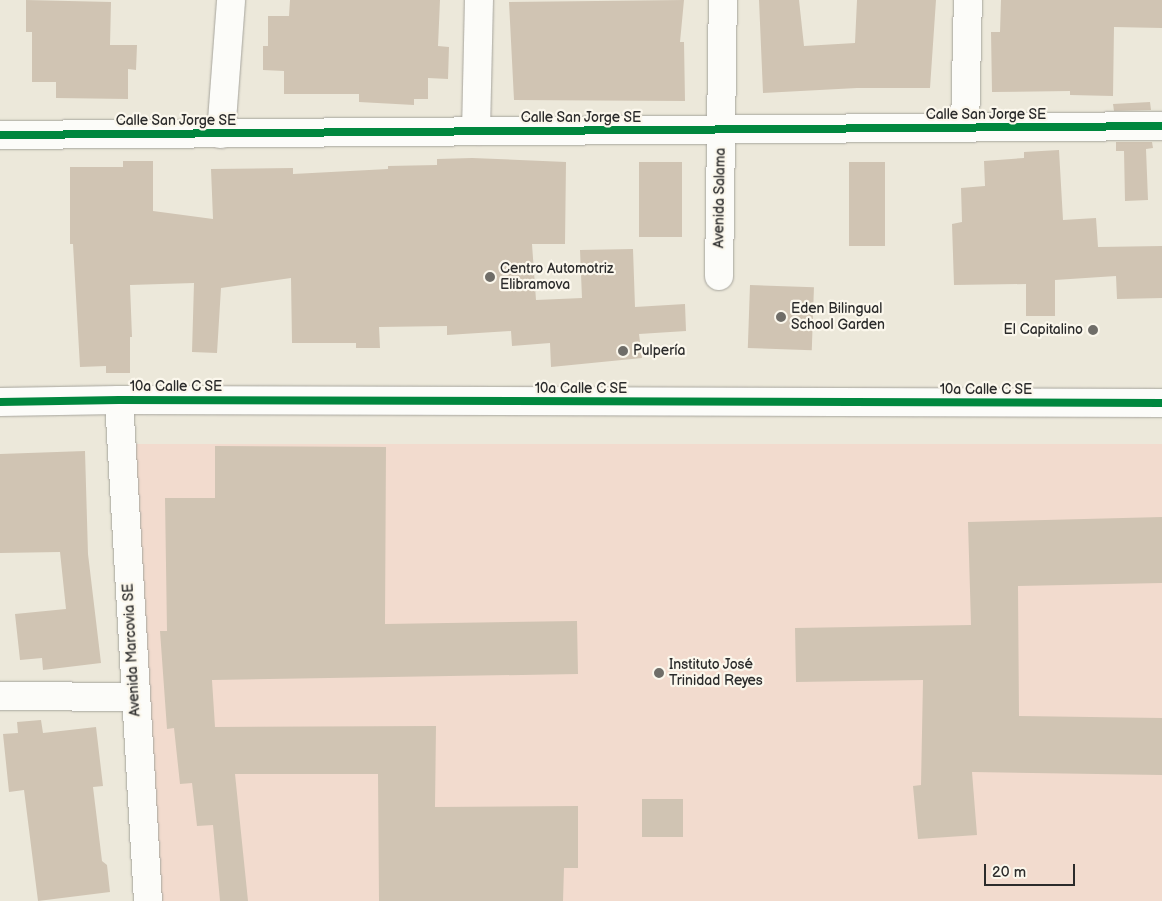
<!DOCTYPE html>
<meta charset="utf-8">
<style>
body{margin:0}
#map{position:relative;width:1162px;height:901px;overflow:hidden;background:#ece8da;font-family:"Balsamiq Sans",sans-serif}
div>[style]{position:absolute}
.built>*{inset:0;background:#f2dbce;transform-origin:0 0}
.building>*{inset:0;background:#d0c4b3;transform-origin:0 0}
.roads{filter:drop-shadow(0 0 1px #a6a49c) drop-shadow(0 0 1px #a6a49c)}
.minor>*{height:28px;margin:-14px;padding:0 14px;transform-origin:14px;border-radius:14px;background:#fcfcf9}
.tertiary>*{height:28px;margin:-14px;padding:0 14px;transform-origin:14px;border-radius:14px;background:#fcfcf9}
.cycleway>*{height:8px;margin:-4px;padding:0 4px;transform-origin:4px;border-radius:4px;background:#00873e}
.dots>*{width:14px;height:14px;translate:-50% -50%;box-sizing:border-box;border:2px solid #fbf7ec;border-radius:50%}
span{translate:-50% -50%;white-space:nowrap;text-align:center;line-height:1.15;-webkit-text-stroke:4.5px #fbf7ec;paint-order:stroke}
.street-label{font-size:14px;color:#2b2b2b}
.poi-label{font-size:14px;color:#2b2b2b}
.left{translate:0 -50%;text-align:left}
.right{translate:-100% -50%;text-align:right}
.scale{position:absolute;left:984px;top:864px;width:91px;height:22px;box-sizing:border-box;border:2px solid #2b2b2b;border-top:0;padding-left:6px;font-size:15px;line-height:18px;white-space:nowrap;color:#2b2b2b;-webkit-text-stroke:4px #fbf7ec;paint-order:stroke}
</style>
<div id="map">
<div class="built">
<div style="left:135px;top:444px;width:1027px;height:459px"></div>
</div>
<div class="building">
<div style="clip-path:polygon(26px 0,111px 2px,110px 45px,137px 45px,136px 70px,128px 69px,128px 99px,56px 98px,56px 82px,32px 82px,32px 32px,26px 32px)"></div>
<div style="clip-path:polygon(290px 0,440px 0,438px 46px,449px 47px,448px 79px,428px 78px,428px 99px,414px 99px,414px 105px,359px 102px,359px 94px,284px 94px,284px 71px,263px 70px,263px 46px,268px 46px,268px 16px,289px 16px)"></div>
<div style="clip-path:polygon(684px 0,680px 42px,684px 42px,685px 101px,514px 100px,509px 2px)"></div>
<div style="clip-path:polygon(759px 0,799px 0,804px 46px,855px 43px,857px 0,936px 0,930px 88px,857px 88px,763px 93px)"></div>
<div style="clip-path:polygon(1001px 0,1162px 0,1162px 28px,1114px 27px,1113px 96px,1070px 95px,1070px 91px,992px 92px,991px 32px,1000px 32px)"></div>
<div style="clip-path:polygon(1150px 102px,1151px 110px,1114px 111px,1113px 104px)"></div>
<div style="clip-path:polygon(1116px 142px,1152px 142px,1153px 148px,1146px 149px,1148px 200px,1125px 201px,1124px 151px,1116px 151px)"></div>
<div style="clip-path:polygon(1059px 150px,1063px 220px,1096px 218px,1098px 247px,1162px 246px,1162px 298px,1117px 299px,1116px 276px,1055px 280px,1055px 316px,1026px 316px,1026px 284px,954px 285px,952px 224px,962px 222px,961px 188px,985px 186px,984px 161px,1024px 158px,1024px 152px)"></div>
<div style="clip-path:polygon(472px 158px,566px 162px,565px 244px,532px 244px,536px 300px,582px 298px,580px 250px,633px 249px,635px 307px,685px 304px,686px 331px,639px 334px,642px 358px,551px 367px,550px 343px,512px 346px,511px 331px,447px 335px,447px 326px,379px 327px,380px 348px,356px 348px,356px 343px,292px 343px,291px 278px,221px 288px,217px 353px,192px 352px,194px 283px,130px 285px,132px 337px,130px 337px,130px 373px,106px 373px,106px 366px,80px 367px,73px 244px,70px 244px,70px 167px,123px 167px,123px 161px,153px 161px,153px 211px,213px 219px,211px 169px,293px 168px,293px 174px,388px 169px,388px 166px,437px 165px,437px 159px)"></div>
<div style="left:682px;top:162px;width:75px;height:43px;rotate:90deg"></div>
<div style="left:849px;top:162px;width:36px;height:84px"></div>
<div style="left:750px;top:285px;width:64px;height:63px;rotate:2deg"></div>
<div style="clip-path:polygon(215px 446px,386px 447px,385px 624px,577px 621px,578px 674px,212px 680px,215px 727px,436px 726px,435px 807px,578px 806px,578px 868px,564px 868px,563px 901px,379px 901px,378px 774px,235px 774px,248px 901px,220px 901px,213px 825px,197px 826px,192px 783px,180px 784px,174px 728px,167px 729px,160px 631px,167px 631px,165px 498px,215px 498px)"></div>
<div style="clip-path:polygon(85px 451px,88px 554px,101px 663px,43px 670px,42px 658px,20px 660px,15px 614px,66px 609px,60px 552px,0 553px,0 454px)"></div>
<div style="clip-path:polygon(1162px 517px,1162px 583px,1018px 586px,1019px 716px,1162px 718px,1162px 775px,972px 772px,977px 835px,918px 839px,913px 786px,921px 785px,923px 680px,796px 682px,795px 628px,971px 625px,968px 522px)"></div>
<div style="clip-path:polygon(41px 720px,43px 733px,96px 727px,103px 786px,93px 787px,102px 861px,107px 865px,110px 892px,38px 901px,24px 790px,9px 792px,3px 734px,18px 733px,17px 722px)"></div>
<div style="left:642px;top:799px;width:41px;height:38px"></div>
</div>
<div class="roads">
<div class="minor">
<div style="left:965px;top:128px;width:128px;rotate:-88.7deg"></div>
<div style="left:476px;top:131px;width:131px;rotate:-88.7deg"></div>
<div style="left:221px;top:134px;width:134px;rotate:-85.7deg"></div>
<div style="left:0;top:135px;width:1162px;rotate:-0.44deg"></div>
<div style="left:719px;top:276px;width:276px;rotate:-89.2deg"></div>
<div style="left:0;top:696px;width:134px;rotate:0.4deg"></div>
</div>
<div class="tertiary">
<div style="left:119px;top:400px;width:502px;rotate:86.69deg"></div>
<div style="left:0;top:402px;width:119px;rotate:-1deg"></div>
<div style="left:119px;top:400px;width:1043px;rotate:0.16deg"></div>
</div>
</div>
<div class="cycleway">
<div style="left:0;top:135px;width:1162px;rotate:-0.44deg"></div>
<div style="left:0;top:402px;width:119px;rotate:-1deg"></div>
<div style="left:119px;top:400px;width:1043px;rotate:0.16deg"></div>
</div>
<div class="dots">
<div style="left:490px;top:277px;background:#6f6d68"></div>
<div style="left:781px;top:317px;background:#6f6d68"></div>
<div style="left:1093px;top:330px;background:#6f6d68"></div>
<div style="left:623px;top:351px;background:#6f6d68"></div>
<div style="left:659px;top:673px;background:#6f6d68"></div>
</div>
<div class="street-label">
<span style="left:986px;top:115px">Calle San Jorge SE</span>
<span style="left:581px;top:118px">Calle San Jorge SE</span>
<span style="left:176px;top:121px">Calle San Jorge SE</span>
<span style="left:720px;top:198px;rotate:-89deg">Avenida Salama</span>
<span style="left:176px;top:387px">10a Calle C SE</span>
<span style="left:581px;top:389px">10a Calle C SE</span>
<span style="left:986px;top:390px">10a Calle C SE</span>
<span style="left:132px;top:650px;rotate:-93deg">Avenida Marcovia SE</span>
</div>
<div class="poi-label">
<span class="left" style="left:500px;top:277px">Centro Automotriz<br>Elibramova</span>
<span class="left" style="left:791px;top:317px">Eden Bilingual<br>School Garden</span>
<span class="right" style="left:1083px;top:330px">El Capitalino</span>
<span class="left" style="left:633px;top:351px">Pulpería</span>
<span class="left" style="left:669px;top:673px">Instituto José<br>Trinidad Reyes</span>
</div>
<div class="scale">20 m</div>
</div>
